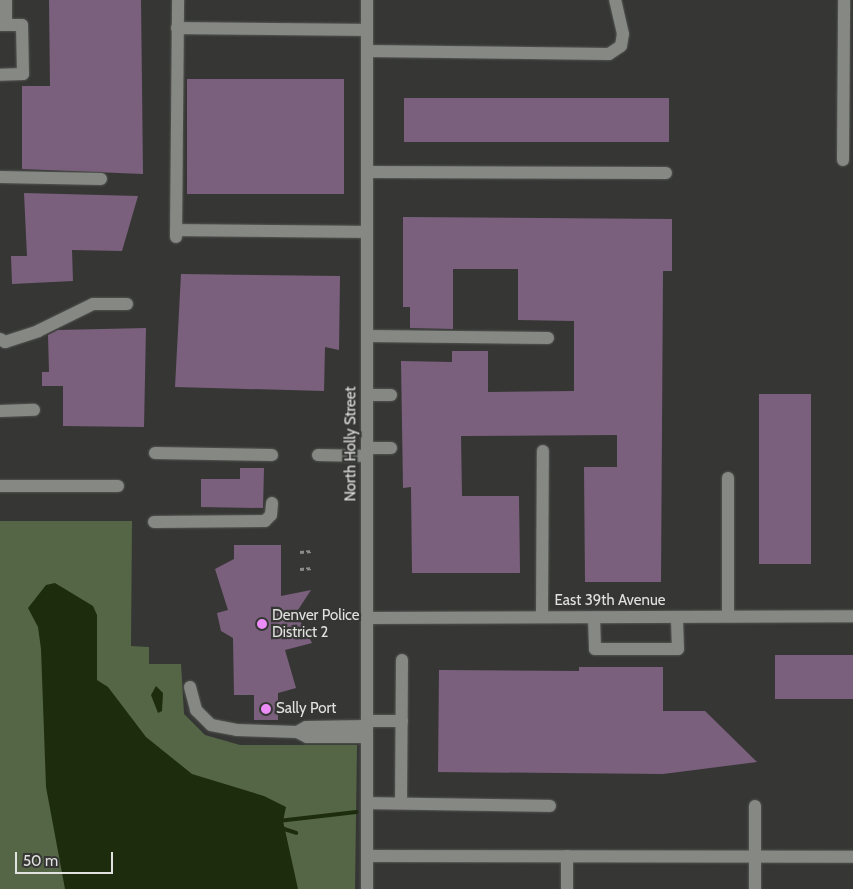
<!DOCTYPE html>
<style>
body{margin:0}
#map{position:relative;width:853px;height:889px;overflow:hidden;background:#363734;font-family:Cabin,sans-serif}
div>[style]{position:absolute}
.green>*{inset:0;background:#556646}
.water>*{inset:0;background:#1d2c0c}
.stream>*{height:4px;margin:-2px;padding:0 2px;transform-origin:2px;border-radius:2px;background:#1d2c0c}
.building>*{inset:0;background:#7b607e;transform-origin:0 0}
.path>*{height:2.5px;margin-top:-1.25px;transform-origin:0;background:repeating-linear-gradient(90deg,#8b8c8a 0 4px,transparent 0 6.5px)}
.roads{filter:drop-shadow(0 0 1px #545653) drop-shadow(0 0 1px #545653)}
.minor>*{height:12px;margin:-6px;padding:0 6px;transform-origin:6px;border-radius:6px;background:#868884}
.dots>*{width:14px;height:14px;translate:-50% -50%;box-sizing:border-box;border:2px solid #363734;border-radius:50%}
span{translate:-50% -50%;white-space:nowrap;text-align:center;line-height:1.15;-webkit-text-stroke:4.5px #363734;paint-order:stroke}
.street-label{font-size:15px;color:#e1e2e0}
.poi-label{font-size:15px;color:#e1e2e0}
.left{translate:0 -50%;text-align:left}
.scale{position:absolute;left:15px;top:852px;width:98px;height:22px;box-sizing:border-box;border:2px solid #e1e2e0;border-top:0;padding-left:6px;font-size:15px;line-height:18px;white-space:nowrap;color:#e1e2e0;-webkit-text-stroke:4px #363734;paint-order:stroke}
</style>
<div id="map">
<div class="green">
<div style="clip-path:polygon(0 521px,132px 521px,131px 646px,149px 647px,149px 664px,181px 664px,184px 714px,205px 735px,240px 745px,357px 745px,355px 889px,0 889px)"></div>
</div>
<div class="water">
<div style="clip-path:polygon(55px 583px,93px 606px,97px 615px,97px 680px,108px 687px,146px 737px,192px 774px,264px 796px,286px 807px,283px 821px,298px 889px,65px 889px,46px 787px,41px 649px,38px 627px,28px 608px,46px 585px)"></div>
<div style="clip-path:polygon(156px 686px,163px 693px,162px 711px,158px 713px,151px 695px)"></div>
</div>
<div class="stream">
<div style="left:278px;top:821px;width:79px;rotate:-6.6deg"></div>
<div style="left:281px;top:828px;width:16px;rotate:18deg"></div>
</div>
<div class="building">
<div style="clip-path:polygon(49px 0,141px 0,143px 174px,22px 169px,22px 86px,50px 86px)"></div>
<div style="left:344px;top:79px;width:115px;height:157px;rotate:90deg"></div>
<div style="left:404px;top:98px;width:265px;height:44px"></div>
<div style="clip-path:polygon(24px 193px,138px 196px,122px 251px,72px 250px,73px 281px,12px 284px,11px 256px,27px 256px)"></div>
<div style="clip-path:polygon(403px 217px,672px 219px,672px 271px,663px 271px,661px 582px,585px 582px,584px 467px,617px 467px,617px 435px,461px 436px,462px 496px,519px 496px,520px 573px,412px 573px,411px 487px,403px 488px,401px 361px,452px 362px,452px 351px,488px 351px,488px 392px,574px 391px,574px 321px,518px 320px,518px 269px,453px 269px,453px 329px,410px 328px,410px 307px,403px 307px)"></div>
<div style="clip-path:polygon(181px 274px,340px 276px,339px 350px,325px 347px,324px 391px,175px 387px)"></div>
<div style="clip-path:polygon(146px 328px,144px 427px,63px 426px,63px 386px,42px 386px,42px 372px,49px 372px,48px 335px,58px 330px)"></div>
<div style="left:759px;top:394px;width:52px;height:170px"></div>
<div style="clip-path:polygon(240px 468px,264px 468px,263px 508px,201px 507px,201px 479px,240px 479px)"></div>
<div style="clip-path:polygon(234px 545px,281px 545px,281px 596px,311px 590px,296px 613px,312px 643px,285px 650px,296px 688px,278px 693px,278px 720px,254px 720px,254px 695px,234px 695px,233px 638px,221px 631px,217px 613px,228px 610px,215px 569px,234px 559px)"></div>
<div style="left:775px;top:655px;width:78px;height:44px"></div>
<div style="clip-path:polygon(579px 667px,663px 667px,663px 711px,705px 711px,757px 762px,663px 774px,438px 772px,439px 670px,579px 671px)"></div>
</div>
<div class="path">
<div style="left:300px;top:552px;width:12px;rotate:-5deg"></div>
<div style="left:300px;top:569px;width:13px;rotate:-4deg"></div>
</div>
<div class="roads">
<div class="minor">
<div style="left:0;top:25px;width:22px"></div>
<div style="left:22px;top:25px;width:49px;rotate:88.8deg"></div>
<div style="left:23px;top:74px;width:23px;rotate:178deg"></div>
<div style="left:6px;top:25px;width:25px;rotate:-90deg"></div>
<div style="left:177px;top:28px;width:190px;rotate:0.6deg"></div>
<div style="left:368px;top:51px;width:241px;rotate:0.7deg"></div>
<div style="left:609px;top:54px;width:14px;rotate:-34deg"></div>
<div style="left:621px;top:46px;width:12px;rotate:-81deg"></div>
<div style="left:623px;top:34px;width:35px;rotate:-103deg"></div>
<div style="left:843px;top:160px;width:160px;rotate:-89.6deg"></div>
<div style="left:367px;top:172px;width:299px;rotate:0.2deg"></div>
<div style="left:0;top:177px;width:101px;rotate:1.1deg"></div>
<div style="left:176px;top:230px;width:191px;rotate:0.6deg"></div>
<div style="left:176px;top:237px;width:237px;rotate:-89.5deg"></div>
<div style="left:367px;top:336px;width:181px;rotate:0.6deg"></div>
<div style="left:0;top:339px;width:6px;rotate:31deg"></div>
<div style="left:5px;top:342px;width:35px;rotate:-18deg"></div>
<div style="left:38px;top:331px;width:61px;rotate:-26.1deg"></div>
<div style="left:93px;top:304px;width:34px"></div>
<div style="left:367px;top:395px;width:24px"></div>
<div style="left:0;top:411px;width:34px;rotate:-2deg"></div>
<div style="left:367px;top:448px;width:24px"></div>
<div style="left:155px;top:453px;width:117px;rotate:1deg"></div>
<div style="left:318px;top:455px;width:49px;rotate:1.2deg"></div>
<div style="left:728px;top:478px;width:138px;rotate:90deg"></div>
<div style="left:0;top:486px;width:118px"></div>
<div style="left:154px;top:522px;width:111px;rotate:-0.5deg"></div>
<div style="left:265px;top:521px;width:8px;rotate:-45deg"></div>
<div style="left:271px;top:515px;width:12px;rotate:-85deg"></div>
<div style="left:542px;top:617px;width:166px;rotate:-89.7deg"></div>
<div style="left:367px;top:618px;width:486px;rotate:-0.2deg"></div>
<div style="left:594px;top:618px;width:31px;rotate:88deg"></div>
<div style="left:595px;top:649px;width:83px"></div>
<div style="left:678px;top:649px;width:32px;rotate:-92deg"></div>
<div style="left:190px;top:687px;width:24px;rotate:75deg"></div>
<div style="left:196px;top:710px;width:21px;rotate:45deg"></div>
<div style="left:211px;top:725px;width:26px;rotate:11deg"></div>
<div style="left:237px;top:730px;width:60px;rotate:1.9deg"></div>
<div style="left:297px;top:732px;width:11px;rotate:27deg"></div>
<div style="left:307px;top:737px;width:60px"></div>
<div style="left:367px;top:721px;width:35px"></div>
<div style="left:297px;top:732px;width:10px;rotate:-29deg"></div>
<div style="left:306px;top:727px;width:61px;rotate:-0.9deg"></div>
<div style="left:367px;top:803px;width:183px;rotate:0.9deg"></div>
<div style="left:401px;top:803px;width:143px;rotate:-89.6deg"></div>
<div style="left:367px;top:856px;width:486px;rotate:0.1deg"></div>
<div style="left:367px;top:889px;width:889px;rotate:-90deg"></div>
<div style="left:567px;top:889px;width:33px;rotate:-90deg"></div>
<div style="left:755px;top:889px;width:83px;rotate:-90deg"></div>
</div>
</div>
<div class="dots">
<div style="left:262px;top:624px;background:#ed8cf9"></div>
<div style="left:266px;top:709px;background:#ed8cf9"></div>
</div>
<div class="street-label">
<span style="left:351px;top:444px;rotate:-90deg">North Holly Street</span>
<span style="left:610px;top:601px">East 39th Avenue</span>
</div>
<div class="poi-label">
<span class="left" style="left:272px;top:624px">Denver Police<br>District 2</span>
<span class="left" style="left:276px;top:709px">Sally Port</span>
</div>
<div class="scale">50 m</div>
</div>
